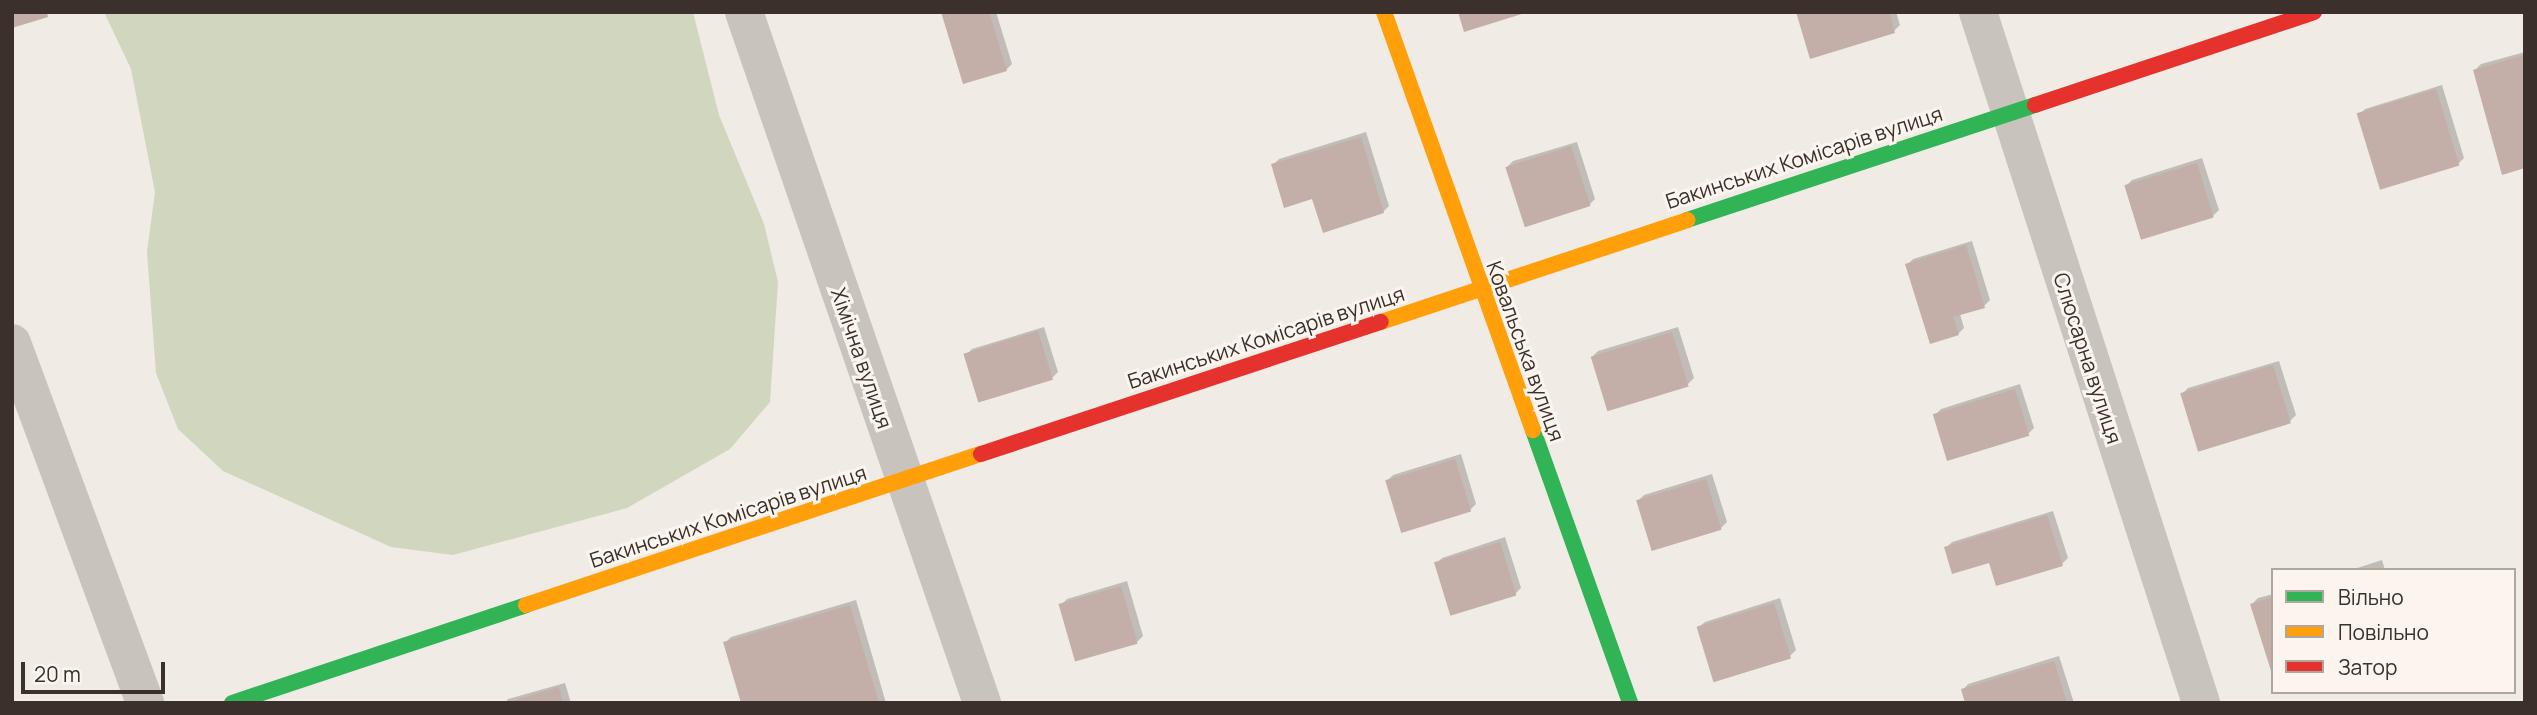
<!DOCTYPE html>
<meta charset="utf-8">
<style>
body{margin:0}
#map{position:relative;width:2537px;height:715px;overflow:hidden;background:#f0ebe5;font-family:Manrope,sans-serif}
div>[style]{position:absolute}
.green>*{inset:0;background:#d1d6bf}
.shadow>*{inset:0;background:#0003}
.building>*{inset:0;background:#c3afa7;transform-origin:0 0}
.street>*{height:38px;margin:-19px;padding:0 19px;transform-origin:19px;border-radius:19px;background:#c9c3be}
.fast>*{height:16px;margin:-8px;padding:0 8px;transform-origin:8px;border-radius:8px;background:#30b455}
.slow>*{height:16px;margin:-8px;padding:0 8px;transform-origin:8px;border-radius:8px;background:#ff9f0a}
.jam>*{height:16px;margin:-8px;padding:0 8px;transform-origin:8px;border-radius:8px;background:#e5322d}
span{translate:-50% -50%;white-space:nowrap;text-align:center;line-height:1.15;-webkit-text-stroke:6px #fbf5ee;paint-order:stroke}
.street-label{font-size:21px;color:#3b302b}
.frame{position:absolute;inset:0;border:14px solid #3b302b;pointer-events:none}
.legend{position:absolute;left:2271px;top:568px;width:245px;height:126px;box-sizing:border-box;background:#fbf5ee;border:2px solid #aea6a0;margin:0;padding:9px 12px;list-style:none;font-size:21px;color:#3b302b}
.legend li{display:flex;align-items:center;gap:14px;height:35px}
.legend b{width:35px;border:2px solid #aea6a0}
.scale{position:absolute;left:21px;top:662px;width:144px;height:32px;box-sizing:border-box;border:4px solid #3b302b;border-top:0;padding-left:9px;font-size:21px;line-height:24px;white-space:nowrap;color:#3b302b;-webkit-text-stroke:5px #fbf5ee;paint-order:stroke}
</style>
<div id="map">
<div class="green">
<div style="clip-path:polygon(104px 12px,693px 12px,719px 115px,764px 224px,778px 282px,770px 402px,730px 449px,627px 508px,453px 555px,391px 547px,223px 471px,178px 429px,156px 373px,147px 252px,155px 192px,131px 69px)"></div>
</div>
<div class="shadow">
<div style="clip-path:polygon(943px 12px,996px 12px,1012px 64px,1006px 70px)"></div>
<div style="clip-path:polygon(1798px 12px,1896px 12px,1900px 25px,1894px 31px)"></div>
<div style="clip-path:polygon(2525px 52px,2525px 167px,2475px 70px,2481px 64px)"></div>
<div style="clip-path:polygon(2442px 85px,2464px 158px,2458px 164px,2359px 115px,2365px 109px)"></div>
<div style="clip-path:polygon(1366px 132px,1389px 206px,1383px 212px,1313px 197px,1273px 165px,1279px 159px)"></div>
<div style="clip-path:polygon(1577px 142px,1595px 199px,1589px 205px,1507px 167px,1513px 161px)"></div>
<div style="clip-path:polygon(2202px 158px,2219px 210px,2213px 216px,2126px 186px,2132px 180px)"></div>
<div style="clip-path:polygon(1972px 241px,1990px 300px,1984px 306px,1960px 314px,1964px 328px,1958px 334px,1907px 265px,1913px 259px)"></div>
<div style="clip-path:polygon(1044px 327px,1058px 372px,1052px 378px,966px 355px,972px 349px)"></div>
<div style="clip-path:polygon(1678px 327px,1694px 378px,1688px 384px,1592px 357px,1598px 351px)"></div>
<div style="clip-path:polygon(2279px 361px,2296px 415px,2290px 421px,2182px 394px,2188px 388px)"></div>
<div style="clip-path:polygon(2020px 384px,2034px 428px,2028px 434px,1935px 415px,1941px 409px)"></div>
<div style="clip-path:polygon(1461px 454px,1476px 504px,1470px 510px,1402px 531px,1387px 481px,1393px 475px)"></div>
<div style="clip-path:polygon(1712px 474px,1727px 522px,1721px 528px,1638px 501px,1644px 495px)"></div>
<div style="clip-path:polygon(2053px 511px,2068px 558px,2062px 564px,1990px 561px,1946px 548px,1952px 542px)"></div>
<div style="clip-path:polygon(1505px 537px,1521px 588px,1515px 594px,1436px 564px,1442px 558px)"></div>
<div style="clip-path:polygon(2382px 560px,2385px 570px,2351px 570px)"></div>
<div style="clip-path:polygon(1127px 581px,1143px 636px,1137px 642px,1061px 605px,1067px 599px)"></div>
<div style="clip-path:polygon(2273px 594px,2273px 670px,2252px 604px,2258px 598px)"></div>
<div style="clip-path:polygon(1780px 598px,1796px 650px,1790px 656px,1699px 627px,1705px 622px)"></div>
<div style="clip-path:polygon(856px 600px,886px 703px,743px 703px,725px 643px,731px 637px)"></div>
<div style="clip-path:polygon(2059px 656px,2074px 703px,1967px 703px,1963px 690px,1968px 684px)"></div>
<div style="clip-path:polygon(565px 683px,571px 703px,505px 703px,508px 699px)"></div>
</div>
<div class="building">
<div style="clip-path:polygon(12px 12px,47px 12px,48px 17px,12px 28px)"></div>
<div style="clip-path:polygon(941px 12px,989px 12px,1007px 71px,963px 84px)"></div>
<div style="clip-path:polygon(1458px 12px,1525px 12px,1525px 13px,1464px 32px)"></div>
<div style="clip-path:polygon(1796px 12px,1889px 12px,1895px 33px,1810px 59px)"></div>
<div style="clip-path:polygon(2525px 55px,2525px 168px,2502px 175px,2473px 70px)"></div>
<div style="left:2436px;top:89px;width:80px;height:83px;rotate:73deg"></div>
<div style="clip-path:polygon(1361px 137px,1384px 213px,1323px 233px,1312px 199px,1284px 208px,1271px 164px)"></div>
<div style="left:1571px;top:146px;width:63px;height:69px;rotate:72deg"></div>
<div style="left:2197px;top:163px;width:57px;height:76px;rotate:73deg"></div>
<div style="clip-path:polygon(1966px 245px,1985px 308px,1953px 317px,1959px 335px,1930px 344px,1905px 264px)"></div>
<div style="left:1038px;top:331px;width:51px;height:78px;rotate:73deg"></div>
<div style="left:1672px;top:332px;width:57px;height:85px;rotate:73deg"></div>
<div style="left:2273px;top:365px;width:61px;height:97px;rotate:73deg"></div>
<div style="left:2015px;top:389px;width:49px;height:86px;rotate:73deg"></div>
<div style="left:1455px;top:459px;width:55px;height:73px;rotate:73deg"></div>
<div style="left:1706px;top:479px;width:53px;height:73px;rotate:73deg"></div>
<div style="clip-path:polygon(2047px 515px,2063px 566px,1996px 586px,1989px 563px,1952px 574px,1944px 547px)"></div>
<div style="left:1500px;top:542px;width:56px;height:69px;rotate:73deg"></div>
<div style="left:1121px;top:586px;width:60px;height:65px;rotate:74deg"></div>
<div style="clip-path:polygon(2273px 597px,2273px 674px,2272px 674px,2250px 604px)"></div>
<div style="left:1774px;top:603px;width:58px;height:81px;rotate:73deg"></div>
<div style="clip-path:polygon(850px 605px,879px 703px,741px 703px,723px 642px)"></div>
<div style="clip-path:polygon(2054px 661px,2067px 703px,1965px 703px,1961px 689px)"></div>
<div style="clip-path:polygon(559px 687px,563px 703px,509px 703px,509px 702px)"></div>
</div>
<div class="street">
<div style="left:744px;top:12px;width:731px;rotate:70.99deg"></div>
<div style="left:1978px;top:12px;width:726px;rotate:72.11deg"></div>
<div style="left:12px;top:343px;width:384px;rotate:69.7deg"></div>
</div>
<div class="fast">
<div style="left:1687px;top:220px;width:367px;rotate:-18.3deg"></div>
<div style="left:1533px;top:430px;width:290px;rotate:70.4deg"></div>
<div style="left:232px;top:703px;width:310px;rotate:-18.4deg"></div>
</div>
<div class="slow">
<div style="left:1384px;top:12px;width:444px;rotate:70.4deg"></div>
<div style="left:1381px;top:322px;width:323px;rotate:-18.4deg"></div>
<div style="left:526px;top:605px;width:479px;rotate:-18.4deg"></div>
</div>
<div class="jam">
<div style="left:2035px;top:105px;width:294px;rotate:-18.4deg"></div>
<div style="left:981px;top:454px;width:421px;rotate:-18.3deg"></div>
</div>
<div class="street-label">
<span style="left:1804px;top:157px;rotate:-18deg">Бакинських Комісарів вулиця</span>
<span style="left:1266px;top:337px;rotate:-18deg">Бакинських Комісарів вулиця</span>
<span style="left:1526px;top:351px;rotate:70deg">Ковальська вулиця</span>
<span style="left:862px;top:358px;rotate:71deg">Хімічна вулиця</span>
<span style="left:2088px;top:358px;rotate:72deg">Слюсарна вулиця</span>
<span style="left:728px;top:516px;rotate:-18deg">Бакинських Комісарів вулиця</span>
</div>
<div class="frame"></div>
<ul class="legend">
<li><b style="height:9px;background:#30b455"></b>Вільно</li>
<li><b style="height:9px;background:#ff9f0a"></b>Повільно</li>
<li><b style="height:9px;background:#e5322d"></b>Затор</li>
</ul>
<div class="scale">20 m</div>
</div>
